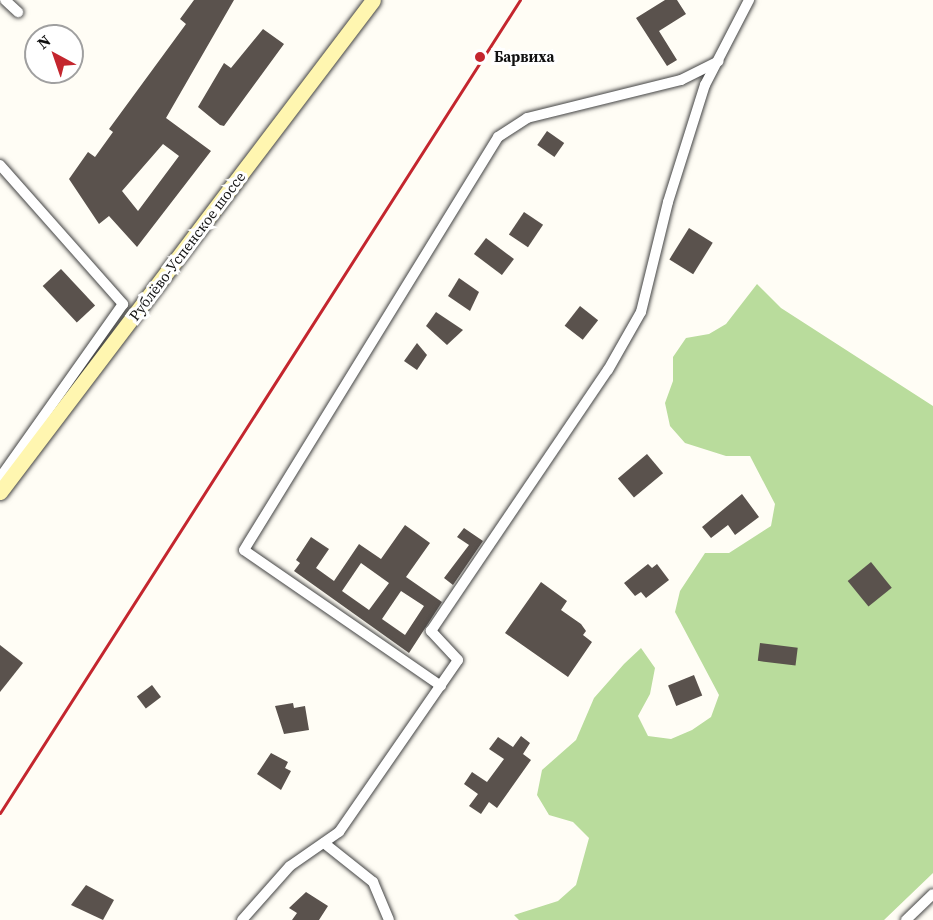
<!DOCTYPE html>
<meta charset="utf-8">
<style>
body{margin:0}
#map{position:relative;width:933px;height:920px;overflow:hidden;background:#fffdf5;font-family:"Source Serif 4",serif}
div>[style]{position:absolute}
.forest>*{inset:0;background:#b9dc9c}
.building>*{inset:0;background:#5a524d;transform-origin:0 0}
.roads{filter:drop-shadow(0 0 2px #444) drop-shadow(0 0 2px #444)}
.minor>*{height:10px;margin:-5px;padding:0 5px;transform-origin:5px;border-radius:5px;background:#fff}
.secondary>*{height:15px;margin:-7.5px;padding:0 7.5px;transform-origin:7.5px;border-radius:7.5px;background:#fff6b0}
.rail>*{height:3px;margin:-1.5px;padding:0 1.5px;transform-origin:1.5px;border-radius:1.5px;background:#c4262e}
.dots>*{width:16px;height:16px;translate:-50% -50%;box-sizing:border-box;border:3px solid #fff;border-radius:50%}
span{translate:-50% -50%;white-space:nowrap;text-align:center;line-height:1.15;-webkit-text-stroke:6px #fff;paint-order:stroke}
.poi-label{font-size:15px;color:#111;font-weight:700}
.left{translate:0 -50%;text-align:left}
.street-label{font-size:15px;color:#111}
.north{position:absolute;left:24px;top:24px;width:60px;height:60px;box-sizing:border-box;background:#fff;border:2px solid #a0a0a0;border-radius:50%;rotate:320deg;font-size:16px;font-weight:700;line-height:24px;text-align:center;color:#111}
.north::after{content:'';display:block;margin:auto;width:21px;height:27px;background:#c4262e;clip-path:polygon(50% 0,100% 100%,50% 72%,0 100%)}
</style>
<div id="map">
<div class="forest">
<div style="clip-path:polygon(757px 284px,781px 308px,933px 406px,933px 873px,884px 920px,519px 920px,514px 915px,558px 901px,576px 885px,589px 838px,573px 822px,549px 815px,537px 795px,542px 770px,576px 740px,594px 698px,624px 664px,641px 648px,655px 668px,650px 694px,638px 716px,648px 736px,671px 739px,692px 730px,711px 717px,719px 695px,675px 612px,680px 591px,705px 553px,729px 553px,771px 526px,775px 504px,750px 456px,726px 456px,685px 443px,670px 426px,665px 403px,673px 381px,673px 357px,686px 338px,709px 334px,726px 324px)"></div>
</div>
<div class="building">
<div style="clip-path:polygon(evenodd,194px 0,234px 0,166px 118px,211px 151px,137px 247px,109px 216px,99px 224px,69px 179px,88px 152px,95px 157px,113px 132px,109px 129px,186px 24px,180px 19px,194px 0,163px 144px,179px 156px,138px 211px,122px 191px,163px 144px)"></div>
<div style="clip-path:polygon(665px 0,677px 0,686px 14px,659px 31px,677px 60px,667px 66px,636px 18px)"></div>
<div style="clip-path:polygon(263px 29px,284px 44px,224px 126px,220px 125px,198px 107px,224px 63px,231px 68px)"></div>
<div style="left:547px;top:131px;width:21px;height:17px;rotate:35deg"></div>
<div style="left:524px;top:212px;width:23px;height:27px;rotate:34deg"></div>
<div style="left:689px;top:228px;width:28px;height:37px;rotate:32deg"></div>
<div style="left:486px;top:238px;width:35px;height:20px;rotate:37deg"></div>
<div style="left:61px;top:269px;width:50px;height:25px;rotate:47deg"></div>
<div style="clip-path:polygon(459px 278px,479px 292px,470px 311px,448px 296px)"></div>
<div style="left:580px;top:306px;width:23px;height:25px;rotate:38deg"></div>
<div style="clip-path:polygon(436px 312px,463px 330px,447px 345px,426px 326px)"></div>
<div style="clip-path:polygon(417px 343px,427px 355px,417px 370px,404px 361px)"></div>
<div style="left:647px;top:454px;width:25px;height:38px;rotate:50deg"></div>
<div style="clip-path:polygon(742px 494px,759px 517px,735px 535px,728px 525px,711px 538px,702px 527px)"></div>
<div style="clip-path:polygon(evenodd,405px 525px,430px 543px,406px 577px,442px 602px,409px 653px,294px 571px,300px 563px,296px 560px,311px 537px,329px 549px,316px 568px,334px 581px,359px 544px,381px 559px,405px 525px,361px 563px,389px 583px,369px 610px,342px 591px,361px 563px,405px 525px,401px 591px,424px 606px,405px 635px,382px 619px,401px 591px)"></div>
<div style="clip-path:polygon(464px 528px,483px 541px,453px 585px,444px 578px,469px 545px,457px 537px)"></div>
<div style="left:871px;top:562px;width:33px;height:30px;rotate:51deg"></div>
<div style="clip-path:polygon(648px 564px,652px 568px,657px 564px,669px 580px,646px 598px,641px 592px,635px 596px,624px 583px)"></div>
<div style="clip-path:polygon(541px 582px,567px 601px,561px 610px,581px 624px,586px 631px,583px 635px,592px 642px,568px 677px,505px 633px)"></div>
<div style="left:760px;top:643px;width:38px;height:18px;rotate:7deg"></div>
<div style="clip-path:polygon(0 645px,23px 663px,0 692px)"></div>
<div style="left:694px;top:675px;width:22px;height:28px;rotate:68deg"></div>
<div style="left:152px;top:685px;width:15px;height:19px;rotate:53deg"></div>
<div style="clip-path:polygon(293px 703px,294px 708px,305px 706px,309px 730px,284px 734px,275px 706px)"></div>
<div style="clip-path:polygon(521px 736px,530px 743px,523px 754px,531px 760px,497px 808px,489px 802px,481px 814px,469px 806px,478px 794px,464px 784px,472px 772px,487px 782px,504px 759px,489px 749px,498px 737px,513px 747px)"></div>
<div style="clip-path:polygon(271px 753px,288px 762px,285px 768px,291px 771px,281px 790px,257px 774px)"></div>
<div style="clip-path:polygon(86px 885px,114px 900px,103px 920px,71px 905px)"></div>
<div style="clip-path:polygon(306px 892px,328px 906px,319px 920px,292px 920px,297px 913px,289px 908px)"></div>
</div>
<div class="roads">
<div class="minor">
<div style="left:5px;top:0;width:18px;rotate:43deg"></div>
<div style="left:0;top:165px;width:186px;rotate:48.5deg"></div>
<div style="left:123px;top:304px;width:213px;rotate:125.3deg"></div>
<div style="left:441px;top:686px;width:239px;rotate:-145.4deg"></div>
<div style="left:244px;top:550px;width:485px;rotate:-58.4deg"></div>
<div style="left:498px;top:137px;width:35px;rotate:-33deg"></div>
<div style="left:527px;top:118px;width:159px;rotate:-13.9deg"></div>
<div style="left:681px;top:80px;width:42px;rotate:-26.6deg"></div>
<div style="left:324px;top:843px;width:63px;rotate:38.5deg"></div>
<div style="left:373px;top:882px;width:41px;rotate:67.2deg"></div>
<div style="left:242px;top:920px;width:72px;rotate:-48.4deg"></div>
<div style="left:290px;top:866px;width:60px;rotate:-34.8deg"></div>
<div style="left:339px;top:832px;width:209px;rotate:-55.3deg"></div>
<div style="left:458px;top:660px;width:40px;rotate:-133deg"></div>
<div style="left:431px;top:631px;width:315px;rotate:-55.9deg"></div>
<div style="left:608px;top:370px;width:67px;rotate:-60.4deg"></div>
<div style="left:641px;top:312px;width:113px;rotate:-76.2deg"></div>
<div style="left:668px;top:202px;width:123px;rotate:-72.5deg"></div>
<div style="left:705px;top:85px;width:96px;rotate:-62.6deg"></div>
<div style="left:906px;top:920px;width:37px;rotate:-44deg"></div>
</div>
<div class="secondary">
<div style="left:0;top:492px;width:617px;rotate:-52.83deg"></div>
</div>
</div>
<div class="rail">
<div style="left:0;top:813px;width:965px;rotate:-57.4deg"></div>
</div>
<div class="dots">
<div style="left:480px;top:57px;background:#c4262e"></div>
</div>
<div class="poi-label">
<span class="left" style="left:494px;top:57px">Барвиха</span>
</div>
<div class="street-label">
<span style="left:187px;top:246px;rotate:-53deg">Рублёво-Успенское шоссе</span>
</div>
<div class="north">N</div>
</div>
